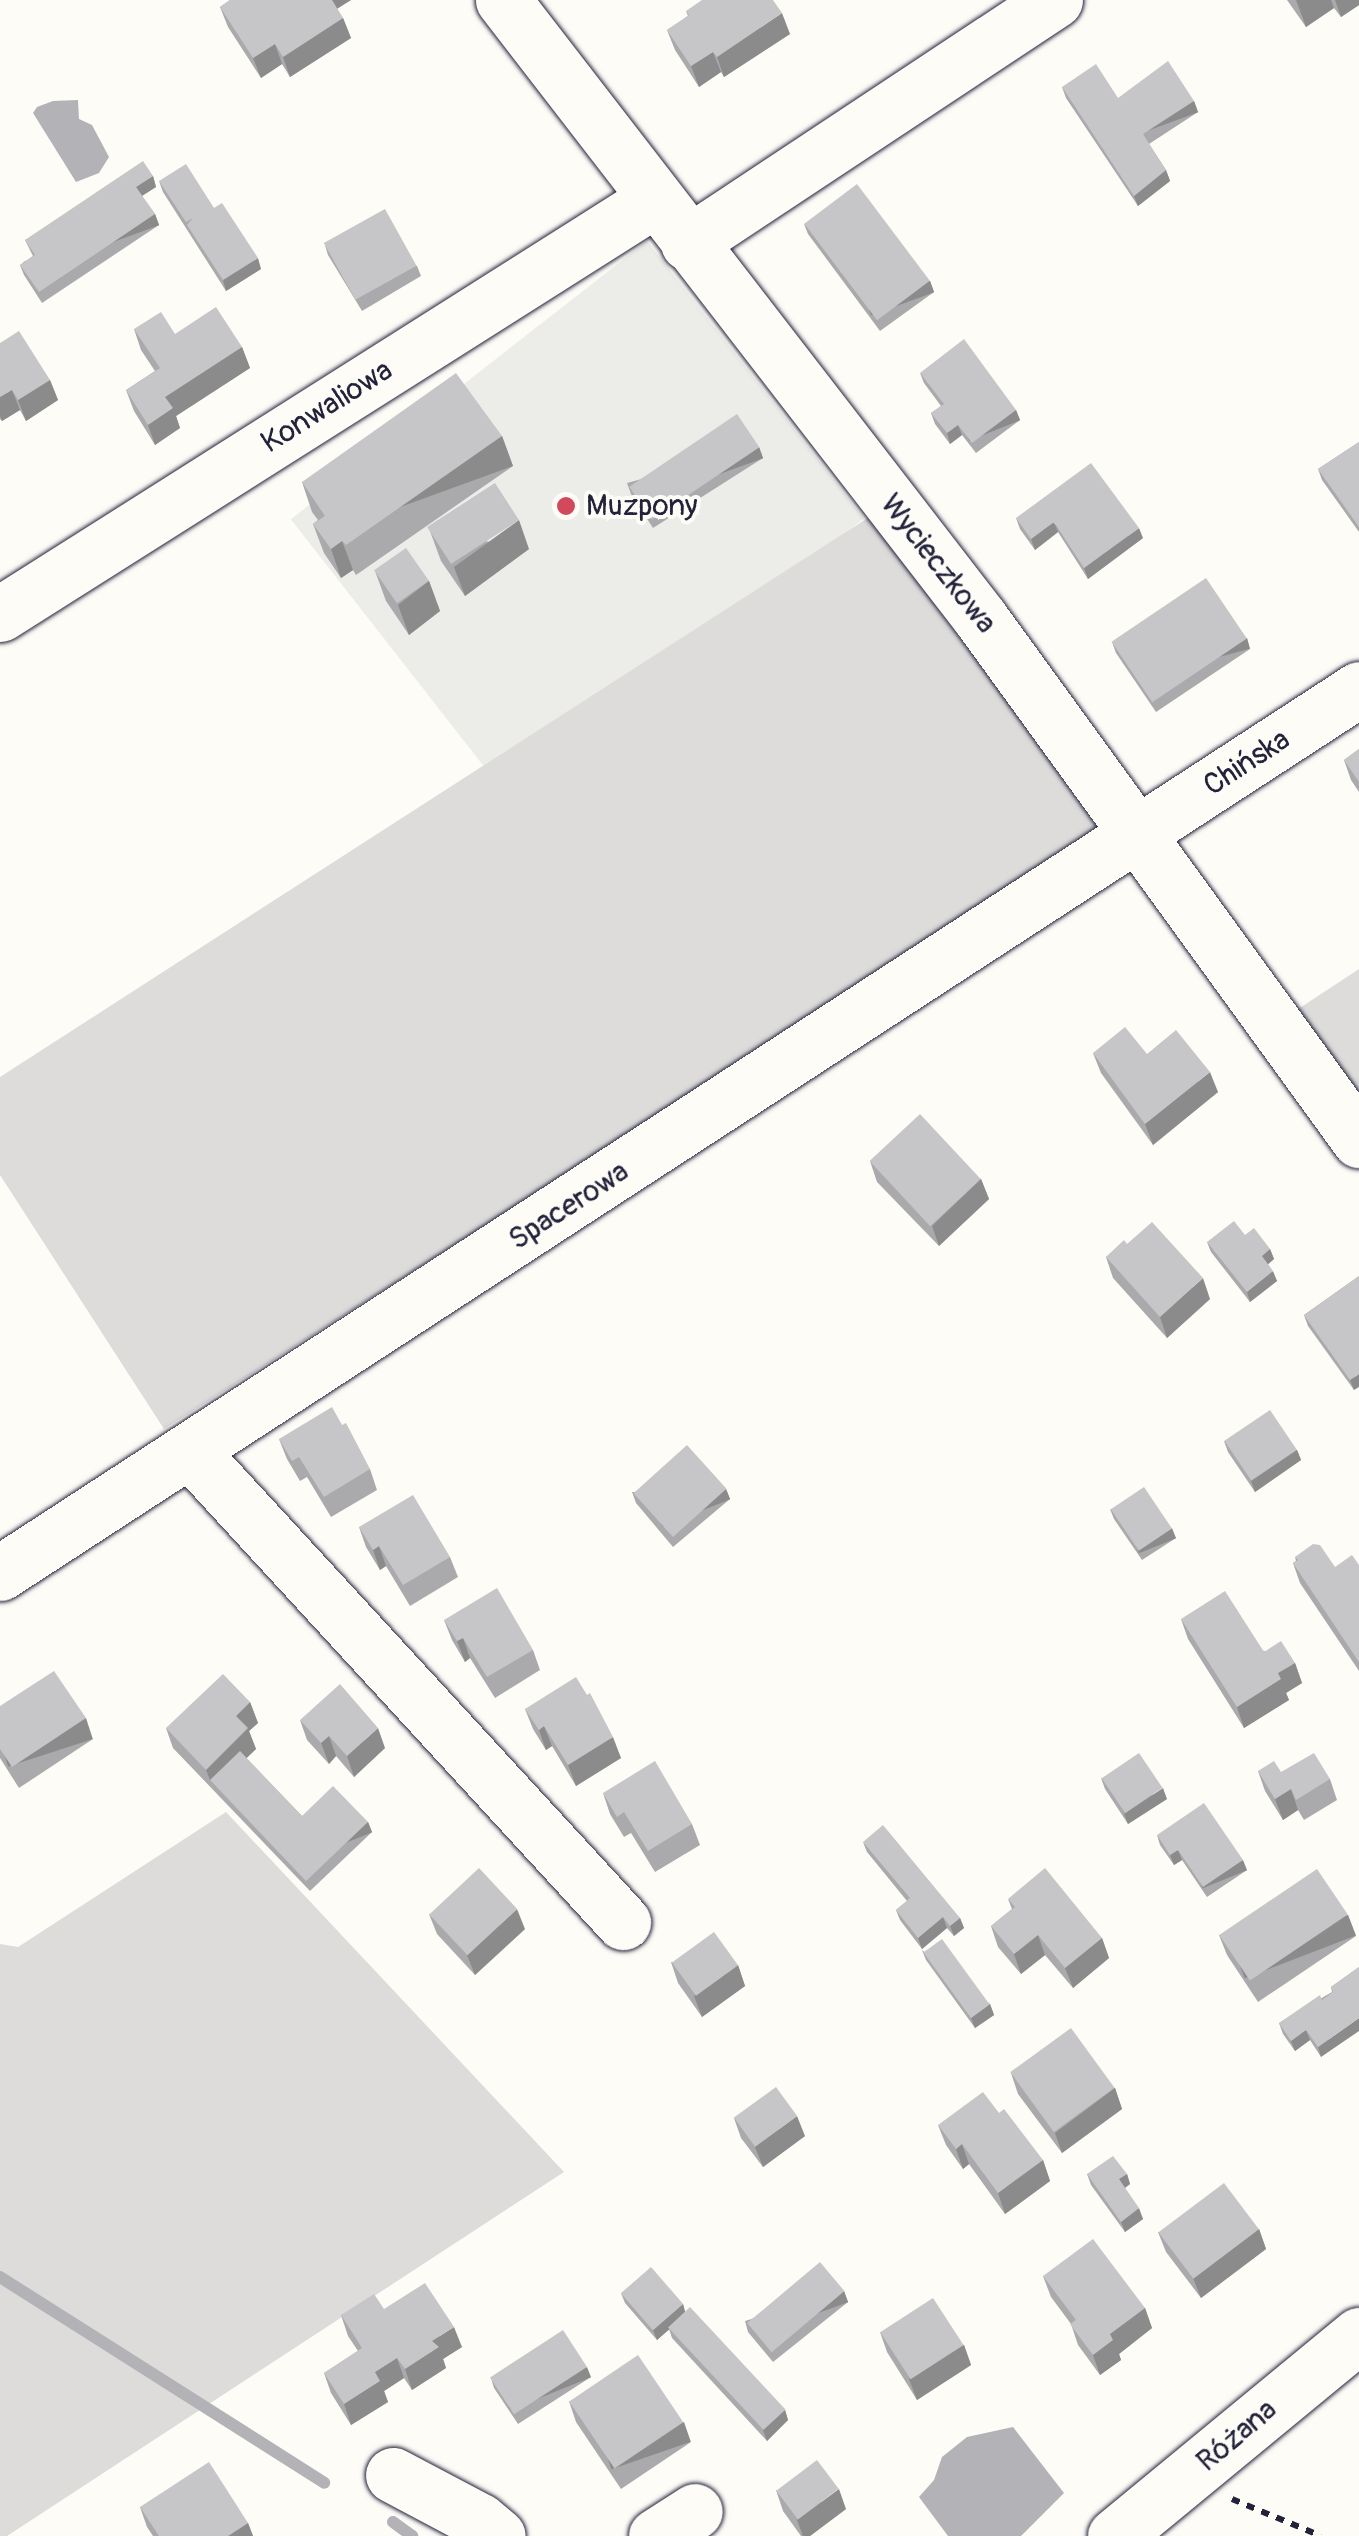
<!DOCTYPE html>
<meta charset="utf-8">
<style>
body{margin:0}
#map{position:relative;width:1359px;height:2536px;overflow:hidden;background:#fdfcf7;font-family:Pangolin,sans-serif}
div>[style]{position:absolute}
.built>*{inset:0;background:#ecece9;transform-origin:0 0}
.green>*{inset:0;background:#dddcdb}
.water>*{inset:0;background:#b2b2b7}
.stream>*{height:12px;margin:-6px;padding:0 6px;transform-origin:6px;border-radius:6px;background:#b2b2b7}
.path>*{height:6px;margin-top:-3px;transform-origin:0;background:repeating-linear-gradient(90deg,#22223b 0 8px,transparent 0 16px)}
.roads{filter:drop-shadow(0 0 2px #22223b) drop-shadow(0 0 2px #22223b)}
.minor>*{height:55px;margin:-27.5px;padding:0 27.5px;transform-origin:27.5px;border-radius:27.5px;background:#fdfcf7}
.wall>*{inset:0;background:#aaaaac}
.shaded-wall>*{inset:0;background:#8b8b8c;transform-origin:0 0}
.building>*{inset:0;background:#c6c6c8;transform-origin:0 0}
.dots>*{width:28px;height:28px;translate:-50% -50%;box-sizing:border-box;border:5px solid #fdfcf7;border-radius:50%}
span{translate:-50% -50%;white-space:nowrap;text-align:center;line-height:1.15;-webkit-text-stroke:8px #fdfcf7;paint-order:stroke}
.street-label{font-size:30px;color:#22223b}
.poi-label{font-size:30px;color:#22223b}
.left{translate:0 -50%;text-align:left}
</style>
<div id="map">
<div class="built">
<div style="left:647px;top:241px;width:352px;height:452px;rotate:52deg"></div>
</div>
<div class="green">
<div style="clip-path:polygon(877px 512px,1107px 831px,164px 1429px,0 1175px,0 1077px)"></div>
<div style="clip-path:polygon(1359px 969px,1359px 1119px,1286px 1017px)"></div>
<div style="clip-path:polygon(226px 1812px,564px 2172px,7px 2536px,0 2536px,0 1944px,18px 1947px)"></div>
</div>
<div class="water">
<div style="clip-path:polygon(78px 100px,79px 119px,92px 125px,109px 157px,99px 173px,76px 182px,33px 113px,37px 107px,53px 101px)"></div>
<div style="clip-path:polygon(1013px 2427px,1064px 2493px,1021px 2536px,948px 2536px,919px 2497px,934px 2480px,942px 2457px,967px 2437px)"></div>
</div>
<div class="stream">
<div style="left:0;top:2277px;width:384px;rotate:32.4deg"></div>
<div style="left:393px;top:2522px;width:24px;rotate:36deg"></div>
</div>
<div class="path">
<div style="left:1232px;top:2499px;width:96px;rotate:22.6deg"></div>
</div>
<div class="roads">
<div class="minor">
<div style="left:503px;top:0;width:782px;rotate:52.32deg"></div>
<div style="left:981px;top:619px;width:644px;rotate:54.04deg"></div>
<div style="left:688px;top:243px;width:440px;rotate:-33.5deg"></div>
<div style="left:0;top:614px;width:774px;rotate:-32.33deg"></div>
<div style="left:190px;top:1451px;width:640px;rotate:47.41deg"></div>
<div style="left:0;top:1573px;width:1621px;rotate:-33.04deg"></div>
<div style="left:393px;top:2475px;width:98px;rotate:27.9deg"></div>
<div style="left:480px;top:2521px;width:23px;rotate:40deg"></div>
<div style="left:656px;top:2536px;width:46px;rotate:-32.7deg"></div>
<div style="left:1115px;top:2536px;width:316px;rotate:-39.5deg"></div>
</div>
</div>
<div class="wall">
<div style="clip-path:polygon(230px 0,351px 0,337px 9px,343px 18px,351px 38px,290px 77px,282px 64px,261px 78px,228px 27px,220px 7px)"></div>
<div style="clip-path:polygon(1287px 0,1359px 0,1359px 5px,1341px 17px,1334px 8px,1306px 27px)"></div>
<div style="clip-path:polygon(686px 11px,790px 34px,724px 77px,721px 72px,699px 87px,675px 50px,667px 30px,688px 16px)"></div>
<div style="clip-path:polygon(1062px 87px,1118px 98px,1194px 101px,1198px 112px,1149px 144px,1166px 170px,1170px 181px,1138px 206px,1066px 98px)"></div>
<div style="clip-path:polygon(153px 176px,156px 187px,142px 196px,155px 214px,159px 225px,42px 303px,24px 275px,20px 265px,33px 256px,25px 240px)"></div>
<div style="clip-path:polygon(159px 181px,214px 208px,261px 269px,226px 291px,163px 192px)"></div>
<div style="clip-path:polygon(804px 224px,930px 281px,934px 292px,880px 331px,808px 234px)"></div>
<div style="clip-path:polygon(325px 245px,417px 266px,421px 276px,362px 311px,328px 255px)"></div>
<div style="clip-path:polygon(134px 329px,175px 334px,242px 347px,250px 368px,176px 416px,180px 428px,155px 445px,134px 411px,126px 390px,155px 371px,141px 350px)"></div>
<div style="clip-path:polygon(0 343px,50px 380px,58px 400px,26px 421px,20px 410px,2px 421px,0 419px)"></div>
<div style="clip-path:polygon(920px 373px,1016px 410px,1020px 420px,976px 453px,962px 435px,950px 444px,935px 424px,931px 413px,941px 406px,924px 383px)"></div>
<div style="clip-path:polygon(502px 436px,513px 466px,356px 575px,353px 570px,341px 578px,324px 553px,313px 524px,318px 520px,312px 512px,302px 482px)"></div>
<div style="clip-path:polygon(1359px 442px,1359px 532px,1322px 480px,1318px 469px)"></div>
<div style="clip-path:polygon(759px 447px,763px 458px,653px 528px,631px 494px,627px 483px)"></div>
<div style="clip-path:polygon(1016px 518px,1143px 538px,1088px 579px,1058px 532px,1035px 550px,1020px 529px)"></div>
<div style="clip-path:polygon(430px 531px,529px 549px,465px 596px,441px 561px)"></div>
<div style="clip-path:polygon(375px 571px,429px 581px,440px 611px,409px 635px,386px 601px)"></div>
<div style="clip-path:polygon(1247px 638px,1250px 649px,1156px 712px,1116px 653px,1112px 642px)"></div>
<div style="clip-path:polygon(1359px 749px,1359px 792px,1351px 780px,1344px 760px)"></div>
<div style="clip-path:polygon(1093px 1053px,1147px 1054px,1218px 1092px,1153px 1145px,1101px 1073px)"></div>
<div style="clip-path:polygon(870px 1161px,981px 1179px,989px 1199px,939px 1246px,877px 1182px)"></div>
<div style="clip-path:polygon(1245px 1235px,1270px 1249px,1274px 1259px,1268px 1264px,1277px 1281px,1250px 1302px,1211px 1252px,1207px 1242px)"></div>
<div style="clip-path:polygon(1127px 1244px,1210px 1299px,1167px 1338px,1113px 1278px,1106px 1257px)"></div>
<div style="clip-path:polygon(1359px 1276px,1354px 1390px,1308px 1326px,1304px 1315px)"></div>
<div style="clip-path:polygon(279px 1439px,370px 1469px,377px 1490px,331px 1517px,307px 1477px,300px 1481px,287px 1459px)"></div>
<div style="clip-path:polygon(1224px 1441px,1297px 1450px,1301px 1460px,1255px 1492px,1228px 1452px)"></div>
<div style="clip-path:polygon(726px 1489px,730px 1499px,673px 1547px,636px 1503px,632px 1492px)"></div>
<div style="clip-path:polygon(1110px 1509px,1176px 1538px,1142px 1560px,1114px 1519px)"></div>
<div style="clip-path:polygon(359px 1527px,450px 1557px,458px 1577px,410px 1606px,386px 1566px,380px 1570px,366px 1547px)"></div>
<div style="clip-path:polygon(1295px 1557px,1335px 1567px,1359px 1565px,1359px 1671px,1300px 1583px,1293px 1563px,1296px 1561px)"></div>
<div style="clip-path:polygon(1181px 1619px,1295px 1663px,1302px 1683px,1286px 1693px,1289px 1700px,1244px 1728px,1188px 1639px)"></div>
<div style="clip-path:polygon(444px 1620px,533px 1650px,540px 1670px,495px 1698px,470px 1658px,465px 1662px,452px 1640px)"></div>
<div style="clip-path:polygon(587px 1695px,621px 1758px,576px 1786px,552px 1746px,546px 1750px,533px 1729px,525px 1709px)"></div>
<div style="clip-path:polygon(250px 1702px,258px 1723px,249px 1731px,256px 1749px,246px 1758px,302px 1816px,368px 1822px,372px 1832px,310px 1891px,173px 1748px,166px 1728px)"></div>
<div style="clip-path:polygon(0 1706px,93px 1739px,19px 1788px,0 1758px)"></div>
<div style="clip-path:polygon(300px 1720px,385px 1748px,354px 1777px,336px 1756px,329px 1764px,307px 1740px)"></div>
<div style="clip-path:polygon(1258px 1771px,1330px 1779px,1337px 1800px,1304px 1820px,1298px 1810px,1283px 1820px,1265px 1791px)"></div>
<div style="clip-path:polygon(1101px 1778px,1167px 1799px,1128px 1824px,1105px 1789px)"></div>
<div style="clip-path:polygon(603px 1793px,692px 1824px,700px 1845px,655px 1872px,631px 1833px,624px 1837px,610px 1814px)"></div>
<div style="clip-path:polygon(1157px 1835px,1247px 1870px,1207px 1897px,1182px 1860px,1174px 1865px,1160px 1845px)"></div>
<div style="clip-path:polygon(863px 1842px,960px 1918px,964px 1928px,954px 1936px,947px 1928px,922px 1949px,900px 1920px,896px 1910px,907px 1901px,867px 1852px)"></div>
<div style="clip-path:polygon(1008px 1899px,1102px 1938px,1109px 1958px,1073px 1988px,1045px 1955px,1021px 1974px,998px 1947px,991px 1926px,1012px 1909px)"></div>
<div style="clip-path:polygon(429px 1914px,525px 1929px,475px 1975px,437px 1934px)"></div>
<div style="clip-path:polygon(1348px 1915px,1356px 1936px,1258px 2002px,1227px 1955px,1219px 1935px)"></div>
<div style="clip-path:polygon(922px 1950px,990px 2004px,994px 2015px,975px 2028px,926px 1960px)"></div>
<div style="clip-path:polygon(671px 1962px,738px 1965px,745px 1986px,702px 2017px,678px 1983px)"></div>
<div style="clip-path:polygon(1359px 1967px,1321px 2057px,1310px 2040px,1295px 2051px,1283px 2034px,1279px 2023px,1332px 1992px,1331px 1987px)"></div>
<div style="clip-path:polygon(1011px 2073px,1115px 2088px,1122px 2109px,1062px 2153px,1018px 2094px)"></div>
<div style="clip-path:polygon(734px 2118px,805px 2136px,763px 2167px,741px 2138px)"></div>
<div style="clip-path:polygon(938px 2125px,1043px 2160px,1050px 2181px,1005px 2214px,969px 2164px,963px 2169px,946px 2145px)"></div>
<div style="clip-path:polygon(1087px 2174px,1127px 2174px,1130px 2184px,1125px 2188px,1143px 2219px,1125px 2232px,1091px 2185px)"></div>
<div style="clip-path:polygon(1259px 2229px,1266px 2249px,1201px 2298px,1166px 2252px,1158px 2232px)"></div>
<div style="clip-path:polygon(1043px 2276px,1145px 2308px,1152px 2328px,1119px 2354px,1121px 2360px,1100px 2375px,1078px 2345px,1071px 2324px,1051px 2297px)"></div>
<div style="clip-path:polygon(844px 2291px,848px 2302px,773px 2362px,748px 2332px,745px 2321px)"></div>
<div style="clip-path:polygon(621px 2293px,683px 2304px,685px 2312px,785px 2410px,788px 2420px,767px 2441px,672px 2338px,669px 2329px,657px 2340px,625px 2303px)"></div>
<div style="clip-path:polygon(384px 2309px,462px 2347px,443px 2359px,446px 2368px,412px 2390px,404px 2378px,384px 2391px,388px 2402px,351px 2425px,331px 2393px,324px 2373px,358px 2351px,348px 2336px,341px 2315px)"></div>
<div style="clip-path:polygon(880px 2332px,964px 2345px,971px 2365px,917px 2400px,887px 2352px)"></div>
<div style="clip-path:polygon(591px 2377px,518px 2424px,494px 2388px,491px 2378px)"></div>
<div style="clip-path:polygon(569px 2401px,691px 2442px,621px 2489px,576px 2422px)"></div>
<div style="clip-path:polygon(776px 2490px,846px 2509px,810px 2536px,801px 2536px,783px 2511px)"></div>
<div style="clip-path:polygon(140px 2507px,248px 2523px,253px 2536px,153px 2536px,147px 2527px)"></div>
</div>
<div class="shaded-wall">
<div style="clip-path:polygon(329px 0,351px 0,333px 11px)"></div>
<div style="clip-path:polygon(1296px 0,1331px 0,1334px 8px,1306px 27px)"></div>
<div style="clip-path:polygon(1335px 0,1359px 0,1359px 5px,1341px 17px)"></div>
<div style="clip-path:polygon(782px 13px,790px 34px,724px 77px,717px 57px)"></div>
<div style="clip-path:polygon(343px 18px,351px 38px,290px 77px,283px 57px)"></div>
<div style="clip-path:polygon(275px 44px,282px 64px,261px 78px,253px 58px)"></div>
<div style="clip-path:polygon(713px 52px,721px 72px,699px 87px,691px 66px)"></div>
<div style="left:1194px;top:101px;width:12px;height:61px;rotate:70deg"></div>
<div style="clip-path:polygon(1166px 170px,1170px 181px,1138px 206px,1134px 196px)"></div>
<div style="clip-path:polygon(153px 176px,156px 187px,140px 197px,136px 187px)"></div>
<div style="left:155px;top:214px;width:12px;height:140px;rotate:70deg"></div>
<div style="clip-path:polygon(258px 258px,261px 269px,226px 291px,223px 280px)"></div>
<div style="left:930px;top:281px;width:12px;height:67px;rotate:70deg"></div>
<div style="clip-path:polygon(242px 347px,250px 368px,176px 416px,180px 428px,155px 445px,148px 425px,165px 397px)"></div>
<div style="clip-path:polygon(50px 380px,58px 400px,26px 421px,18px 400px)"></div>
<div style="clip-path:polygon(12px 390px,20px 410px,2px 421px,0 416px,0 397px)"></div>
<div style="left:1016px;top:410px;width:11px;height:55px;rotate:68deg"></div>
<div style="clip-path:polygon(958px 425px,962px 435px,950px 444px,947px 433px)"></div>
<div style="left:502px;top:436px;width:32px;height:190px;rotate:70deg"></div>
<div style="left:759px;top:447px;width:12px;height:131px;rotate:70deg"></div>
<div style="clip-path:polygon(519px 520px,529px 549px,465px 596px,454px 567px)"></div>
<div style="clip-path:polygon(1054px 522px,1058px 532px,1035px 550px,1031px 539px)"></div>
<div style="clip-path:polygon(1139px 528px,1143px 538px,1088px 579px,1084px 568px)"></div>
<div style="clip-path:polygon(342px 541px,353px 570px,341px 578px,331px 549px)"></div>
<div style="clip-path:polygon(429px 581px,440px 611px,409px 635px,398px 605px)"></div>
<div style="left:1247px;top:638px;width:11px;height:114px;rotate:75deg"></div>
<div style="clip-path:polygon(1210px 1072px,1218px 1092px,1153px 1145px,1145px 1124px)"></div>
<div style="clip-path:polygon(981px 1179px,989px 1199px,939px 1246px,932px 1226px)"></div>
<div style="clip-path:polygon(1270px 1249px,1274px 1259px,1266px 1266px,1262px 1256px)"></div>
<div style="clip-path:polygon(1273px 1271px,1277px 1281px,1250px 1302px,1247px 1292px)"></div>
<div style="clip-path:polygon(1203px 1278px,1210px 1299px,1167px 1338px,1160px 1317px)"></div>
<div style="clip-path:polygon(1359px 1374px,1359px 1387px,1354px 1390px,1350px 1380px)"></div>
<div style="clip-path:polygon(1297px 1450px,1301px 1460px,1255px 1492px,1251px 1481px)"></div>
<div style="left:726px;top:1489px;width:11px;height:73px;rotate:68deg"></div>
<div style="left:1172px;top:1528px;width:11px;height:40px;rotate:68deg"></div>
<div style="clip-path:polygon(379px 1546px,386px 1566px,380px 1570px,373px 1550px)"></div>
<div style="clip-path:polygon(463px 1638px,470px 1658px,465px 1662px,457px 1641px)"></div>
<div style="clip-path:polygon(1295px 1663px,1302px 1683px,1286px 1693px,1289px 1700px,1244px 1728px,1237px 1707px,1278px 1673px)"></div>
<div style="clip-path:polygon(250px 1702px,258px 1723px,249px 1731px,256px 1749px,217px 1787px,210px 1780px,206px 1770px,236px 1716px)"></div>
<div style="left:86px;top:1718px;width:22px;height:89px;rotate:72deg"></div>
<div style="clip-path:polygon(544px 1726px,552px 1746px,546px 1750px,539px 1730px)"></div>
<div style="clip-path:polygon(378px 1728px,385px 1748px,354px 1777px,347px 1756px)"></div>
<div style="clip-path:polygon(329px 1736px,336px 1756px,329px 1764px,321px 1743px)"></div>
<div style="clip-path:polygon(613px 1737px,621px 1758px,576px 1786px,568px 1765px)"></div>
<div style="clip-path:polygon(1163px 1788px,1167px 1799px,1128px 1824px,1124px 1814px)"></div>
<div style="clip-path:polygon(1291px 1789px,1298px 1810px,1283px 1820px,1275px 1799px)"></div>
<div style="left:368px;top:1822px;width:11px;height:86px;rotate:68deg"></div>
<div style="clip-path:polygon(1178px 1850px,1182px 1860px,1174px 1865px,1170px 1855px)"></div>
<div style="left:1243px;top:1860px;width:11px;height:48px;rotate:68deg"></div>
<div style="clip-path:polygon(517px 1909px,525px 1929px,475px 1975px,467px 1955px)"></div>
<div style="left:1348px;top:1915px;width:22px;height:119px;rotate:69deg"></div>
<div style="clip-path:polygon(943px 1917px,947px 1928px,922px 1949px,918px 1938px)"></div>
<div style="clip-path:polygon(960px 1918px,964px 1928px,954px 1936px,950px 1926px)"></div>
<div style="clip-path:polygon(1038px 1935px,1045px 1955px,1021px 1974px,1014px 1954px)"></div>
<div style="clip-path:polygon(1102px 1938px,1109px 1958px,1073px 1988px,1065px 1968px)"></div>
<div style="clip-path:polygon(738px 1965px,745px 1986px,702px 2017px,694px 1996px)"></div>
<div style="clip-path:polygon(990px 2004px,994px 2015px,975px 2028px,971px 2018px)"></div>
<div style="clip-path:polygon(1359px 2018px,1359px 2031px,1321px 2057px,1318px 2047px)"></div>
<div style="clip-path:polygon(1306px 2030px,1310px 2040px,1295px 2051px,1291px 2041px)"></div>
<div style="clip-path:polygon(1115px 2088px,1122px 2109px,1062px 2153px,1055px 2133px)"></div>
<div style="clip-path:polygon(797px 2116px,805px 2136px,763px 2167px,755px 2147px)"></div>
<div style="clip-path:polygon(962px 2144px,969px 2164px,963px 2169px,956px 2149px)"></div>
<div style="clip-path:polygon(1043px 2160px,1050px 2181px,1005px 2214px,998px 2193px)"></div>
<div style="clip-path:polygon(1127px 2174px,1130px 2184px,1122px 2190px,1119px 2179px)"></div>
<div style="clip-path:polygon(1139px 2208px,1143px 2219px,1125px 2232px,1121px 2222px)"></div>
<div style="clip-path:polygon(1259px 2229px,1266px 2249px,1201px 2298px,1193px 2278px)"></div>
<div style="left:844px;top:2291px;width:12px;height:96px;rotate:70deg"></div>
<div style="clip-path:polygon(683px 2304px,686px 2315px,657px 2340px,653px 2330px)"></div>
<div style="clip-path:polygon(1145px 2308px,1152px 2328px,1119px 2354px,1121px 2360px,1100px 2375px,1093px 2355px,1110px 2334px)"></div>
<div style="clip-path:polygon(454px 2327px,462px 2347px,443px 2359px,446px 2368px,412px 2390px,405px 2369px,432px 2341px)"></div>
<div style="clip-path:polygon(964px 2345px,971px 2365px,917px 2400px,909px 2379px)"></div>
<div style="clip-path:polygon(397px 2358px,404px 2378px,384px 2391px,388px 2402px,351px 2425px,344px 2404px,375px 2372px)"></div>
<div style="left:587px;top:2367px;width:11px;height:87px;rotate:68deg"></div>
<div style="clip-path:polygon(785px 2410px,788px 2420px,767px 2441px,763px 2430px)"></div>
<div style="left:684px;top:2422px;width:21px;height:84px;rotate:71deg"></div>
<div style="clip-path:polygon(839px 2489px,846px 2509px,810px 2536px,803px 2536px,797px 2520px)"></div>
<div style="clip-path:polygon(248px 2523px,253px 2536px,228px 2536px)"></div>
</div>
<div class="building">
<div style="clip-path:polygon(230px 0,332px 0,343px 18px,283px 57px,275px 44px,253px 58px,220px 7px)"></div>
<div style="clip-path:polygon(702px 0,773px 0,782px 13px,717px 57px,713px 52px,691px 66px,667px 30px,689px 15px,686px 11px)"></div>
<div style="clip-path:polygon(1168px 61px,1194px 101px,1143px 134px,1166px 170px,1134px 196px,1062px 87px,1096px 64px,1118px 98px)"></div>
<div style="clip-path:polygon(143px 161px,153px 176px,136px 187px,155px 214px,39px 292px,20px 265px,35px 255px,25px 240px)"></div>
<div style="clip-path:polygon(186px 164px,214px 208px,222px 203px,258px 258px,223px 280px,187px 225px,193px 218px,186px 222px,159px 181px)"></div>
<div style="left:857px;top:184px;width:121px;height:66px;rotate:53deg"></div>
<div style="left:385px;top:209px;width:65px;height:70px;rotate:61deg"></div>
<div style="clip-path:polygon(216px 307px,242px 347px,165px 397px,173px 408px,148px 425px,126px 390px,160px 368px,134px 329px,161px 312px,175px 334px)"></div>
<div style="clip-path:polygon(19px 331px,50px 380px,18px 400px,12px 390px,0 397px,0 343px)"></div>
<div style="clip-path:polygon(964px 339px,1016px 410px,972px 443px,958px 425px,947px 433px,931px 413px,944px 404px,920px 373px)"></div>
<div style="clip-path:polygon(456px 373px,502px 436px,346px 545px,342px 541px,331px 549px,313px 524px,325px 516px,302px 482px)"></div>
<div style="left:737px;top:414px;width:40px;height:130px;rotate:56deg"></div>
<div style="clip-path:polygon(1359px 442px,1359px 527px,1318px 469px)"></div>
<div style="clip-path:polygon(1091px 463px,1139px 528px,1084px 568px,1054px 522px,1031px 539px,1016px 518px)"></div>
<div style="left:495px;top:483px;width:44px;height:81px;rotate:57deg"></div>
<div style="left:406px;top:548px;width:40px;height:39px;rotate:55deg"></div>
<div style="left:1206px;top:578px;width:73px;height:114px;rotate:56deg"></div>
<div style="clip-path:polygon(1359px 749px,1359px 782px,1344px 760px)"></div>
<div style="clip-path:polygon(1125px 1027px,1147px 1054px,1176px 1030px,1210px 1072px,1145px 1124px,1093px 1053px)"></div>
<div style="left:920px;top:1114px;width:89px;height:69px;rotate:47deg"></div>
<div style="clip-path:polygon(1234px 1221px,1245px 1235px,1254px 1228px,1270px 1249px,1262px 1256px,1273px 1271px,1247px 1292px,1207px 1242px)"></div>
<div style="clip-path:polygon(1152px 1222px,1203px 1278px,1160px 1317px,1106px 1257px,1124px 1240px,1127px 1244px)"></div>
<div style="clip-path:polygon(1359px 1276px,1359px 1374px,1350px 1380px,1304px 1315px)"></div>
<div style="clip-path:polygon(332px 1407px,342px 1425px,346px 1423px,370px 1469px,324px 1497px,299px 1457px,292px 1461px,279px 1439px)"></div>
<div style="left:1270px;top:1410px;width:48px;height:55px;rotate:56deg"></div>
<div style="left:687px;top:1445px;width:59px;height:72px;rotate:48deg"></div>
<div style="left:1144px;top:1487px;width:50px;height:40px;rotate:56deg"></div>
<div style="clip-path:polygon(413px 1495px,450px 1557px,403px 1585px,379px 1546px,373px 1550px,359px 1527px)"></div>
<div style="clip-path:polygon(1313px 1544px,1320px 1545px,1335px 1567px,1352px 1555px,1359px 1565px,1359px 1662px,1293px 1563px,1298px 1560px,1295px 1557px)"></div>
<div style="clip-path:polygon(497px 1588px,533px 1650px,487px 1677px,463px 1638px,457px 1641px,444px 1620px)"></div>
<div style="clip-path:polygon(1225px 1591px,1264px 1652px,1281px 1641px,1295px 1663px,1278px 1673px,1281px 1679px,1237px 1707px,1181px 1619px)"></div>
<div style="clip-path:polygon(54px 1671px,86px 1718px,12px 1767px,0 1749px,0 1706px)"></div>
<div style="clip-path:polygon(223px 1674px,250px 1702px,236px 1716px,248px 1728px,206px 1770px,166px 1728px)"></div>
<div style="clip-path:polygon(576px 1677px,587px 1695px,590px 1693px,613px 1737px,568px 1765px,544px 1726px,539px 1730px,525px 1709px)"></div>
<div style="clip-path:polygon(340px 1684px,378px 1728px,347px 1756px,329px 1736px,321px 1743px,300px 1720px)"></div>
<div style="clip-path:polygon(240px 1751px,302px 1816px,333px 1786px,368px 1822px,306px 1881px,210px 1780px)"></div>
<div style="left:1139px;top:1753px;width:42px;height:45px;rotate:56deg"></div>
<div style="clip-path:polygon(1314px 1753px,1330px 1779px,1296px 1800px,1291px 1789px,1275px 1799px,1258px 1771px,1274px 1761px,1281px 1772px)"></div>
<div style="clip-path:polygon(655px 1761px,692px 1824px,648px 1851px,624px 1812px,617px 1817px,603px 1793px)"></div>
<div style="clip-path:polygon(1204px 1803px,1243px 1860px,1203px 1887px,1178px 1850px,1170px 1855px,1157px 1835px)"></div>
<div style="clip-path:polygon(883px 1825px,960px 1918px,950px 1926px,943px 1917px,918px 1938px,896px 1910px,910px 1898px,863px 1842px)"></div>
<div style="left:479px;top:1868px;width:56px;height:68px;rotate:47deg"></div>
<div style="clip-path:polygon(1045px 1868px,1102px 1938px,1065px 1968px,1038px 1935px,1014px 1954px,991px 1926px,1015px 1907px,1008px 1899px)"></div>
<div style="left:1317px;top:1869px;width:55px;height:118px;rotate:56deg"></div>
<div style="left:714px;top:1932px;width:41px;height:52px;rotate:54deg"></div>
<div style="left:942px;top:1939px;width:81px;height:23px;rotate:54deg"></div>
<div style="clip-path:polygon(1359px 1967px,1359px 2018px,1318px 2047px,1306px 2030px,1291px 2041px,1279px 2023px,1320px 1995px,1322px 2000px,1333px 1992px,1331px 1987px)"></div>
<div style="left:1071px;top:2028px;width:74px;height:75px;rotate:54deg"></div>
<div style="left:776px;top:2087px;width:36px;height:52px;rotate:54deg"></div>
<div style="clip-path:polygon(983px 2092px,999px 2113px,1004px 2109px,1043px 2160px,998px 2193px,962px 2144px,956px 2149px,938px 2125px)"></div>
<div style="clip-path:polygon(1113px 2156px,1127px 2174px,1119px 2179px,1139px 2208px,1121px 2222px,1087px 2174px)"></div>
<div style="left:1224px;top:2183px;width:58px;height:82px;rotate:53deg"></div>
<div style="clip-path:polygon(1093px 2239px,1145px 2308px,1110px 2334px,1113px 2340px,1093px 2355px,1070px 2324px,1076px 2320px,1043px 2276px)"></div>
<div style="left:820px;top:2262px;width:38px;height:95px;rotate:50deg"></div>
<div style="left:651px;top:2267px;width:49px;height:40px;rotate:49deg"></div>
<div style="clip-path:polygon(425px 2283px,454px 2327px,432px 2341px,439px 2347px,405px 2369px,397px 2358px,375px 2372px,380px 2381px,344px 2404px,324px 2373px,362px 2348px,341px 2315px,374px 2294px,384px 2309px)"></div>
<div style="left:933px;top:2298px;width:56px;height:63px;rotate:57deg"></div>
<div style="left:690px;top:2307px;width:140px;height:30px;rotate:47deg"></div>
<div style="left:563px;top:2330px;width:44px;height:87px;rotate:57deg"></div>
<div style="left:638px;top:2355px;width:81px;height:83px;rotate:56deg"></div>
<div style="left:817px;top:2460px;width:36px;height:51px;rotate:53deg"></div>
<div style="clip-path:polygon(209px 2462px,248px 2523px,228px 2536px,159px 2536px,140px 2507px)"></div>
</div>
<div class="dots">
<div style="left:566px;top:506px;background:#d1495b"></div>
</div>
<div class="street-label">
<span style="left:327px;top:407px;rotate:-32deg">Konwaliowa</span>
<span style="left:938px;top:564px;rotate:52deg">Wycieczkowa</span>
<span style="left:1247px;top:763px;rotate:-33deg">Chińska</span>
<span style="left:569px;top:1206px;rotate:-33deg">Spacerowa</span>
<span style="left:1237px;top:2436px;rotate:-40deg">Różana</span>
</div>
<div class="poi-label">
<span class="left" style="left:586px;top:506px">Muzpony</span>
</div>
</div>
